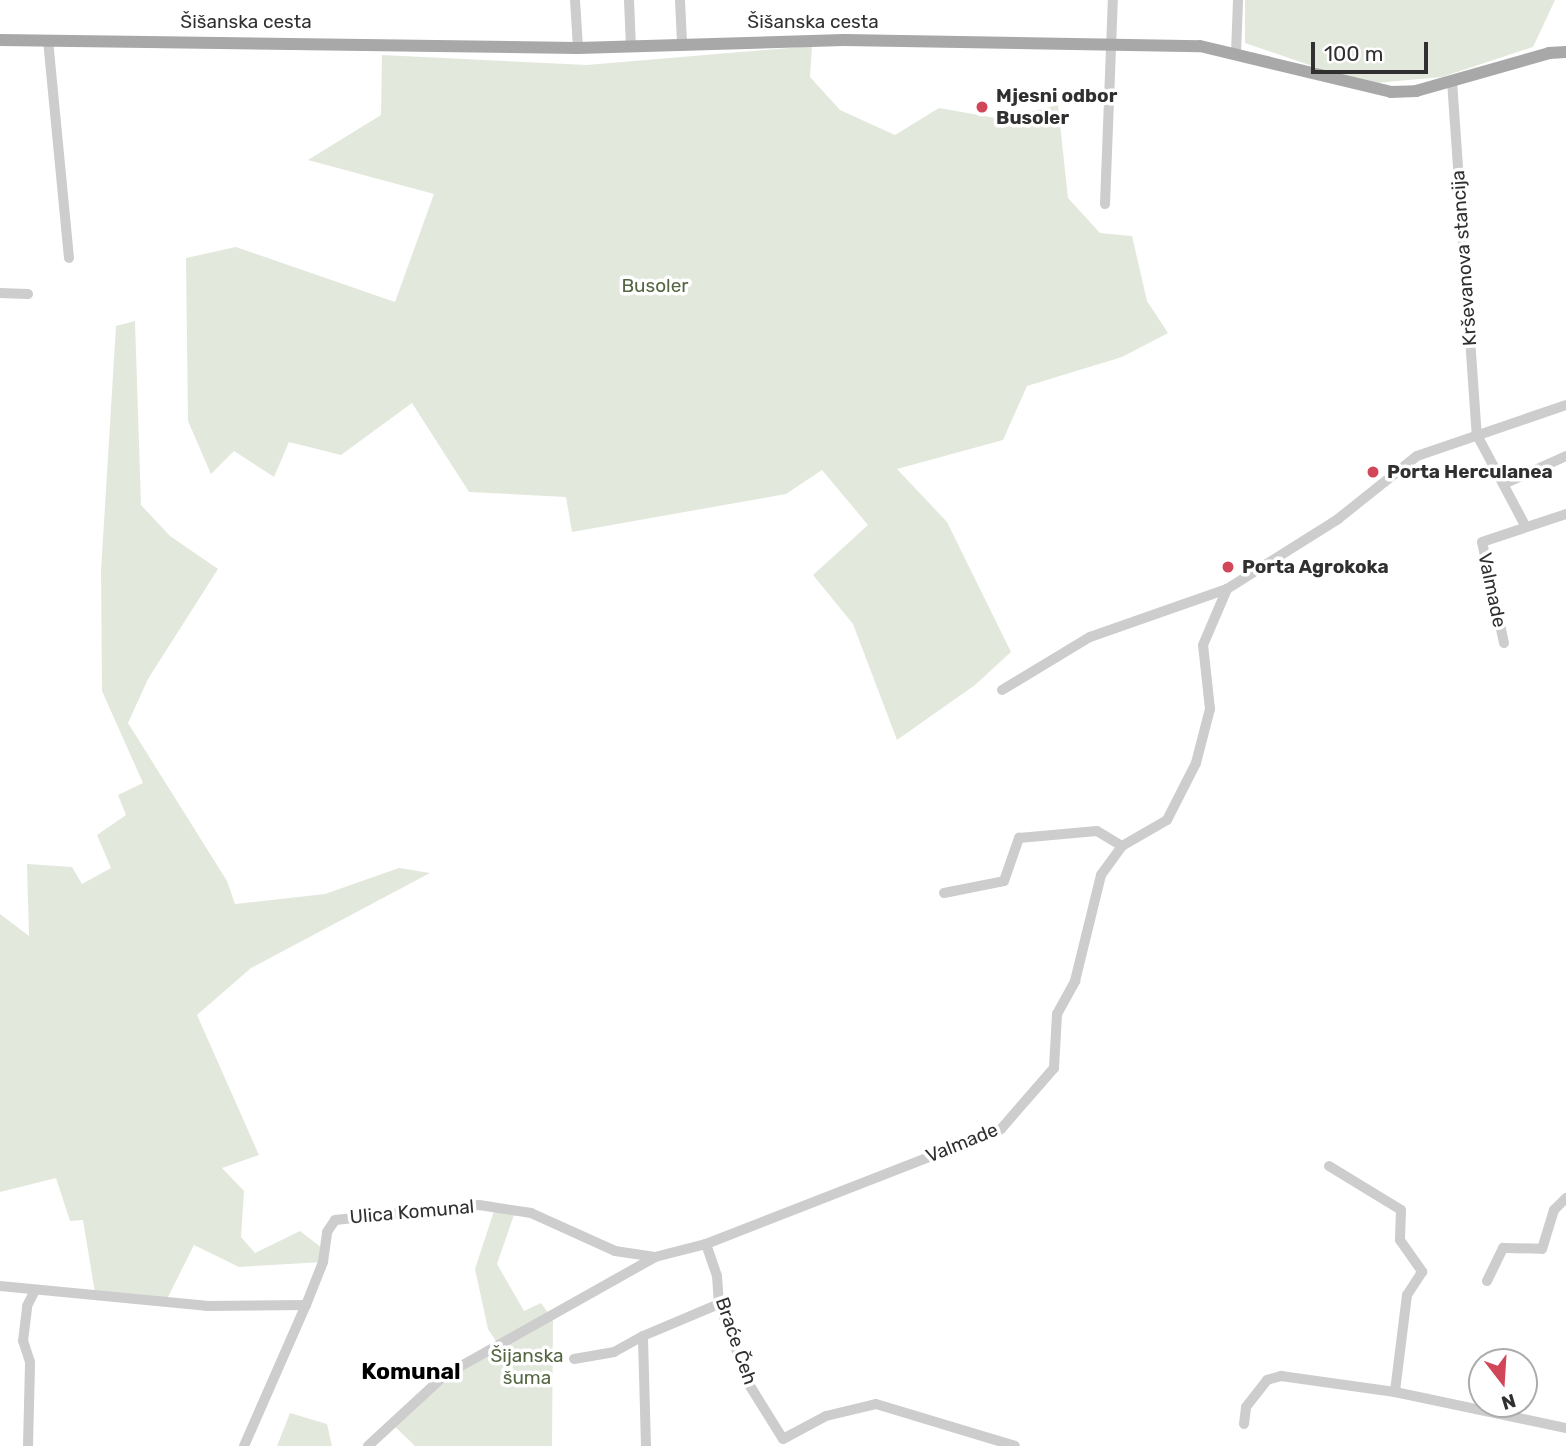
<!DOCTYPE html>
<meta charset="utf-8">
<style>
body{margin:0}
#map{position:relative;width:1566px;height:1446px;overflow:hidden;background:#fff;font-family:Rubik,sans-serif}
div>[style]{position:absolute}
.green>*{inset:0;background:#e3e8dc}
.minor>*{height:10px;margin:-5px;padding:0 5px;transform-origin:5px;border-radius:5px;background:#cdcdcd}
.major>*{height:12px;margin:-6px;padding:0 6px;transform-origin:6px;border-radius:6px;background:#a8a8a8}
.dots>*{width:19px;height:19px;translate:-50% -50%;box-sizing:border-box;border:4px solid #fff;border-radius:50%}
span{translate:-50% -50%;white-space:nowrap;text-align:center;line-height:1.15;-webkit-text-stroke:7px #fff;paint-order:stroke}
.street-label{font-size:19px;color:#303030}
.poi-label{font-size:19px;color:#303030;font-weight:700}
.left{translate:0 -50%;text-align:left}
.park-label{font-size:19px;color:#556642}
.quarter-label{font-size:23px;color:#000;font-weight:700}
.north{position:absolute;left:1468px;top:1348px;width:70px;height:70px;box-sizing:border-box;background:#fff;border:2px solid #acacac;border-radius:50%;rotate:163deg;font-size:19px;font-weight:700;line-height:28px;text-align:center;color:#303030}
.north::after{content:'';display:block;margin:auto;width:24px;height:32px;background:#d14759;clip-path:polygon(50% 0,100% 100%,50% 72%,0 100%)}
.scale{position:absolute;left:1311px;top:42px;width:117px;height:32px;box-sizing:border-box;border:4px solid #303030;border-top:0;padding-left:9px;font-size:21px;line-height:24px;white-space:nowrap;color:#303030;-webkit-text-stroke:5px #fff;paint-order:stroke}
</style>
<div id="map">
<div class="green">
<div style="clip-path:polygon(1245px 0,1555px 0,1533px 47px,1442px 77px,1365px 84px,1245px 43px)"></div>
<div style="clip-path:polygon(812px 46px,810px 77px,840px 110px,895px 135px,939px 108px,1001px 119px,1058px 105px,1068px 198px,1100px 233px,1132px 236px,1147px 301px,1168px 333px,1122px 357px,1027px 386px,1003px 440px,897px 469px,947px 522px,1011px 652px,975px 685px,897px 740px,853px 624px,813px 575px,868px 525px,822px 470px,786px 494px,572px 532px,566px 497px,469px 492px,412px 403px,341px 455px,289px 442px,274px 477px,234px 451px,211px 474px,188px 421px,186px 258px,236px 247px,395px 302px,434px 194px,308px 160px,381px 115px,382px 55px,587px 65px)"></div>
<div style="clip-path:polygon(135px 321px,141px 505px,170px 536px,218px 569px,148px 679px,128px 723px,227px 881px,235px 904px,325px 894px,399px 868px,430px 873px,251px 968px,197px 1015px,259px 1155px,222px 1168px,244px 1191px,241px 1237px,255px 1253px,300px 1231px,322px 1248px,323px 1262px,239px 1267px,194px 1245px,166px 1301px,95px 1293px,83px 1220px,70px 1221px,56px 1178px,0 1192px,0 914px,29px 936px,27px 864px,72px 867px,82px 884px,111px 868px,97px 835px,126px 815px,118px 795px,143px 783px,102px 691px,101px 571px,116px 326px)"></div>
<div style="clip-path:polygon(495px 1208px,515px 1212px,497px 1264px,524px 1311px,541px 1303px,549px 1314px,501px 1350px,553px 1315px,552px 1446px,415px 1446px,392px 1424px,445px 1375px,500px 1347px,488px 1329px,475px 1269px)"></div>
<div style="clip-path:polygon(290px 1413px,327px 1424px,332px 1446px,277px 1446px)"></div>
</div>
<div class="minor">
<div style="left:575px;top:0;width:48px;rotate:86.4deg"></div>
<div style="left:629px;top:0;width:47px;rotate:87.6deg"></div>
<div style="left:680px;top:0;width:42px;rotate:87.3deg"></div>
<div style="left:48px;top:40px;width:219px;rotate:84.5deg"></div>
<div style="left:1236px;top:53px;width:53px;rotate:-87.8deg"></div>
<div style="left:1452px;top:81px;width:355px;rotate:86deg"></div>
<div style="left:1477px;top:435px;width:104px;rotate:62deg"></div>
<div style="left:1105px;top:204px;width:204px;rotate:-87.8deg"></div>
<div style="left:0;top:293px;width:28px;rotate:2deg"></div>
<div style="left:1506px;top:483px;width:66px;rotate:-24.2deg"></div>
<div style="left:1504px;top:643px;width:103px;rotate:-102.3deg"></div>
<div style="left:1482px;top:542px;width:89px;rotate:-18.4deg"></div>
<div style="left:1002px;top:690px;width:103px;rotate:-31.1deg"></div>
<div style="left:1090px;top:637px;width:145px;rotate:-19.3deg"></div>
<div style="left:944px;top:893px;width:61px;rotate:-11.3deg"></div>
<div style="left:1004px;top:881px;width:46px;rotate:-70.8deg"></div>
<div style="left:1019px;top:838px;width:78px;rotate:-5.1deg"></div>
<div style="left:1097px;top:831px;width:29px;rotate:31deg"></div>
<div style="left:1329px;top:1166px;width:84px;rotate:31.4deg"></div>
<div style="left:1401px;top:1210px;width:30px;rotate:92deg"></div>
<div style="left:1400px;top:1240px;width:39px;rotate:55deg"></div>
<div style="left:1422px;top:1272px;width:27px;rotate:123deg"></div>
<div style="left:1407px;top:1295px;width:98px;rotate:97.1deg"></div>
<div style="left:1395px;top:1392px;width:175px;rotate:11.9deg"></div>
<div style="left:706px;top:1244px;width:34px;rotate:71deg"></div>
<div style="left:717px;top:1276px;width:28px;rotate:86deg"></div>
<div style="left:719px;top:1304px;width:88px;rotate:69.3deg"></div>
<div style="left:750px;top:1386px;width:62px;rotate:58.1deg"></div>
<div style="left:783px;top:1439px;width:49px;rotate:-28.1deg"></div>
<div style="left:826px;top:1416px;width:51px;rotate:-13.5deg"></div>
<div style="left:876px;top:1404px;width:145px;rotate:16.8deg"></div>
<div style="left:1487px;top:1281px;width:37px;rotate:-64deg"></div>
<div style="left:1503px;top:1248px;width:39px;rotate:1deg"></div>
<div style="left:1542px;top:1249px;width:41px;rotate:-72.9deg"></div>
<div style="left:1554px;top:1210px;width:17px;rotate:-45deg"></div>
<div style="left:0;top:1286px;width:207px;rotate:5.5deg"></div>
<div style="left:206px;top:1306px;width:100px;rotate:-0.6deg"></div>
<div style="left:306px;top:1305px;width:46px;rotate:-68.4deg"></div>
<div style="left:323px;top:1262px;width:30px;rotate:-82deg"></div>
<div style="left:327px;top:1232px;width:14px;rotate:-56deg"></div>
<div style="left:335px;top:1220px;width:145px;rotate:-5.9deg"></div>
<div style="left:479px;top:1205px;width:53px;rotate:8.7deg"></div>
<div style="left:531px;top:1213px;width:92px;rotate:24.3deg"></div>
<div style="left:615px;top:1251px;width:40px;rotate:8.5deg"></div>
<div style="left:655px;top:1257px;width:53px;rotate:-14.3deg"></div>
<div style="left:706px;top:1244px;width:317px;rotate:-21.3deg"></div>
<div style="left:1001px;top:1129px;width:81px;rotate:-49deg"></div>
<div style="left:1054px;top:1068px;width:54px;rotate:-86.8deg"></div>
<div style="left:1057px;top:1014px;width:38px;rotate:-61deg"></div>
<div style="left:1075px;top:981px;width:109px;rotate:-76.2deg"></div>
<div style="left:1101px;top:875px;width:36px;rotate:-54deg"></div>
<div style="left:1122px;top:846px;width:52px;rotate:-30deg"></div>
<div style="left:1167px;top:820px;width:64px;rotate:-63deg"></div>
<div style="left:1196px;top:763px;width:56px;rotate:-75.5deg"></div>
<div style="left:1210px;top:709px;width:64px;rotate:-96.2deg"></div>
<div style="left:1203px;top:645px;width:61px;rotate:-66.8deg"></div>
<div style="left:1227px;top:589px;width:131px;rotate:-32.2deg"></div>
<div style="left:1338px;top:519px;width:101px;rotate:-38.6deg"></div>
<div style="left:1417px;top:456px;width:157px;rotate:-18.9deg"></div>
<div style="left:574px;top:1359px;width:41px;rotate:-9.9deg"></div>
<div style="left:614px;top:1352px;width:33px;rotate:-29deg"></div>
<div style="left:1244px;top:1424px;width:17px;rotate:-83deg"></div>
<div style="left:1246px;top:1407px;width:34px;rotate:-52deg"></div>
<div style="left:1267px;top:1380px;width:15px;rotate:-16deg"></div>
<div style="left:1281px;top:1376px;width:115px;rotate:8deg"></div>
<div style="left:28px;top:1446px;width:84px;rotate:-88.6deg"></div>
<div style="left:30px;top:1362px;width:22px;rotate:-108deg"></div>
<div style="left:23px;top:1341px;width:35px;rotate:-83deg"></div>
<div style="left:27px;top:1306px;width:18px;rotate:-63deg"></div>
<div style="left:244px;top:1446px;width:154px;rotate:-66.3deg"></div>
<div style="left:368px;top:1446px;width:105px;rotate:-42.7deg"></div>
<div style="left:445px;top:1375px;width:241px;rotate:-29.3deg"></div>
<div style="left:646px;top:1446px;width:110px;rotate:-91.6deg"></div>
<div style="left:643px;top:1336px;width:82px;rotate:-22.8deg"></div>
</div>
<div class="major">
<div style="left:0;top:40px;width:578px;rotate:0.79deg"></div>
<div style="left:578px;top:48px;width:266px;rotate:-1.7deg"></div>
<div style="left:844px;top:40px;width:356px;rotate:1deg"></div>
<div style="left:1200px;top:46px;width:196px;rotate:13.5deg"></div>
<div style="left:1391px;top:92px;width:25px;rotate:-2deg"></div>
<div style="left:1416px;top:91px;width:138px;rotate:-15.9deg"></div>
<div style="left:1549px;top:53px;width:17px;rotate:-3deg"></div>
</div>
<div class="dots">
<div style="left:982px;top:107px;background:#d14759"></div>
<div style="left:1373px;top:472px;background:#d14759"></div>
<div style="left:1228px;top:567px;background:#d14759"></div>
</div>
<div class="street-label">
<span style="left:246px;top:22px">Šišanska cesta</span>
<span style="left:813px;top:22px">Šišanska cesta</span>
<span style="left:1464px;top:258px;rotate:-94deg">Krševanova stancija</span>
<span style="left:1492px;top:590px;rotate:78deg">Valmade</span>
<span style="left:962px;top:1143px;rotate:-22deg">Valmade</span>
<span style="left:412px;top:1212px;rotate:-5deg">Ulica Komunal</span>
<span style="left:736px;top:1341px;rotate:71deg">Braće Čeh</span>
</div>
<div class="poi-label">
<span class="left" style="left:996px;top:107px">Mjesni odbor<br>Busoler</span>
<span class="left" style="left:1387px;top:472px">Porta Herculanea</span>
<span class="left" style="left:1242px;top:567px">Porta Agrokoka</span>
</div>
<div class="park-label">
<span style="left:655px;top:286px">Busoler</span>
<span style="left:527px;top:1367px">Šijanska<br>šuma</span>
</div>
<div class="quarter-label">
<span style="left:411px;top:1371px">Komunal</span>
</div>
<div class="north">N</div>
<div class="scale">100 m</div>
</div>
